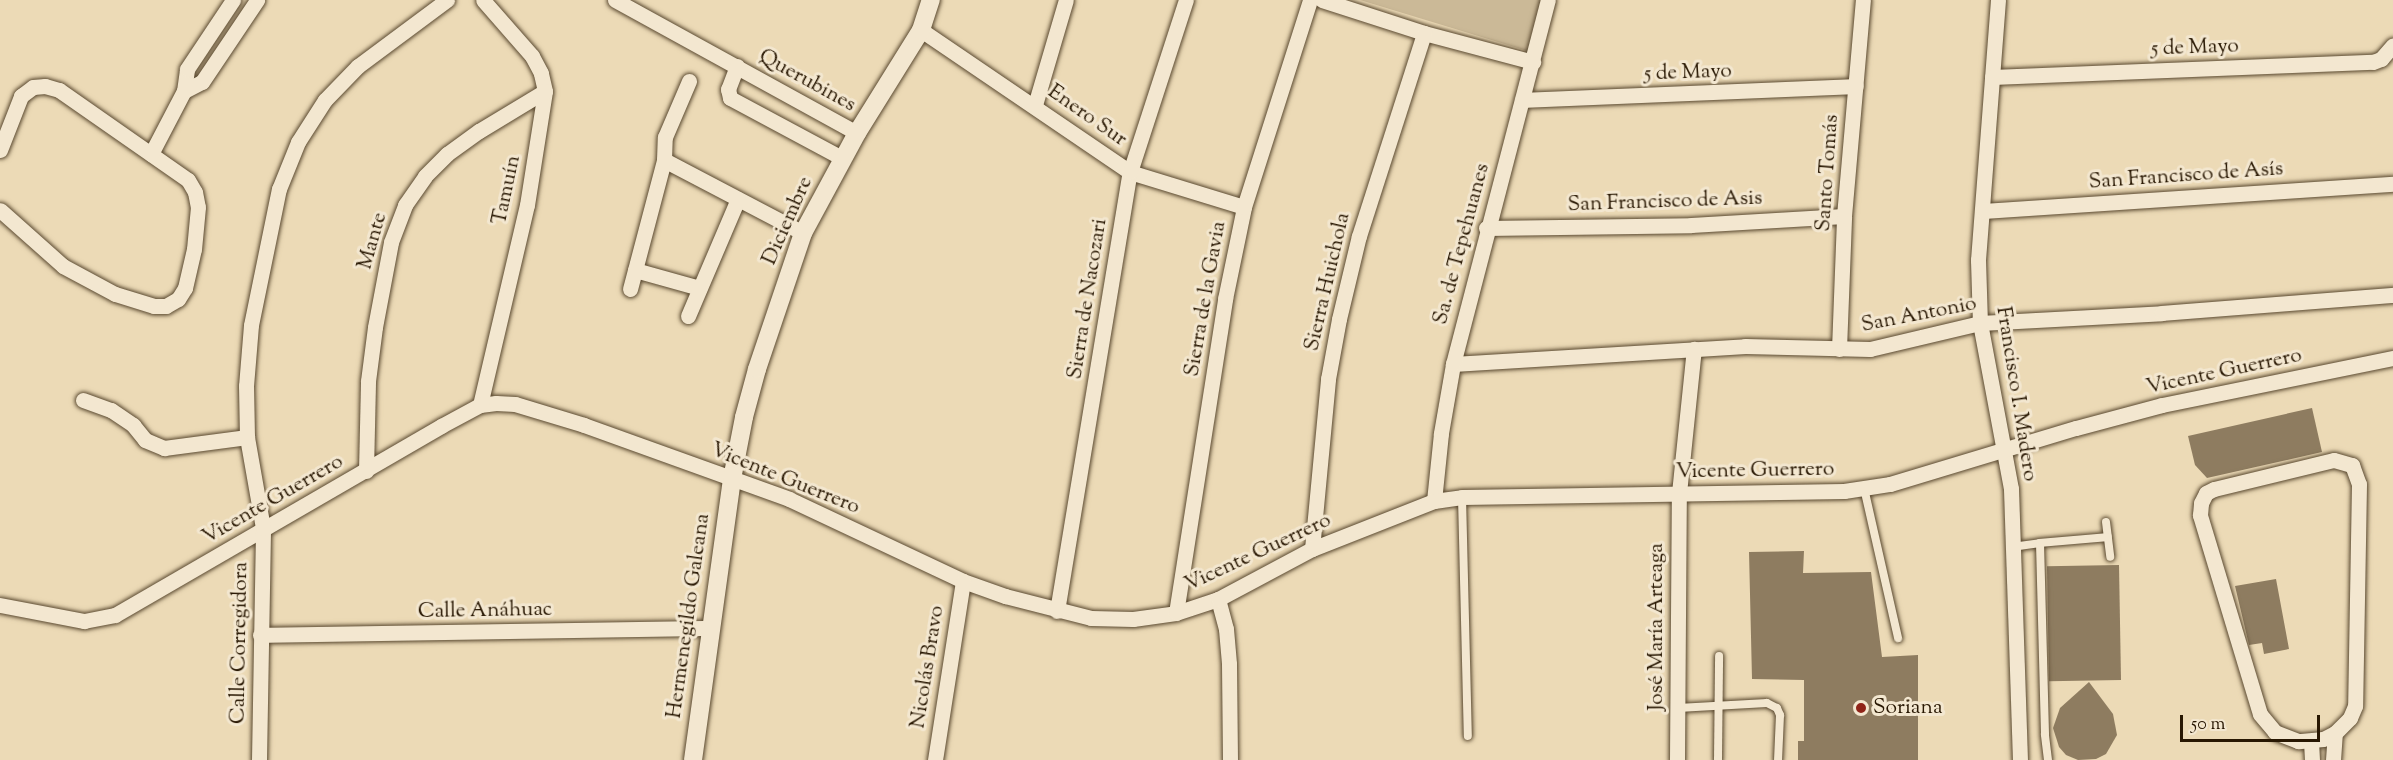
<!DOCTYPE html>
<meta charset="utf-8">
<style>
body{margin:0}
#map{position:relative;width:2393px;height:760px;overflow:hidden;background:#ecdab6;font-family:"Sorts Mill Goudy",serif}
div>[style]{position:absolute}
.green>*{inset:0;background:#cbb997}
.building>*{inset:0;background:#8e7c60;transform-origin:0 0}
.roads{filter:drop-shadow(0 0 2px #59482f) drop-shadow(0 0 2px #59482f)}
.service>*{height:8px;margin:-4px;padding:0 4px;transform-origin:4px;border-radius:4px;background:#f3e7d0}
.minor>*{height:15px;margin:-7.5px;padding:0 7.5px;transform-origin:7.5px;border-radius:7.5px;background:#f3e7d0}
.tertiary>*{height:18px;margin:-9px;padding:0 9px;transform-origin:9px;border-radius:9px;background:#f3e7d0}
.dots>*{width:16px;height:16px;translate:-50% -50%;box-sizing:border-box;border:3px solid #f3e7d0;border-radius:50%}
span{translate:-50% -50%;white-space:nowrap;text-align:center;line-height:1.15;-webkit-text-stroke:6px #f3e7d0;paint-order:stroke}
.street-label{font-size:21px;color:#281702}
.poi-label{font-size:21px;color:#281702}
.left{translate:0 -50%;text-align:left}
.scale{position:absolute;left:2180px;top:715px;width:140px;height:27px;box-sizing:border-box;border:3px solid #281702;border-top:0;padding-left:8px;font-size:18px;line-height:21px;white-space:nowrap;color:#281702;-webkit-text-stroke:4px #f3e7d0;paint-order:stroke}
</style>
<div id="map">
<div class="green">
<div style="clip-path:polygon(1360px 0,1541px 0,1528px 51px)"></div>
</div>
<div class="building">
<div style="clip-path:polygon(2312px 408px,2322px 452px,2207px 478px,2195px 465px,2188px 436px)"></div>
<div style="clip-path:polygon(1804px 551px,1803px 573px,1871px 572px,1882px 657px,1918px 655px,1918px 760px,1798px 760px,1798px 741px,1804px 741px,1804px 680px,1752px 679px,1749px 552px)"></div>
<div style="left:2119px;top:565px;width:115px;height:72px;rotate:89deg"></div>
<div style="clip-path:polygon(2276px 579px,2289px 649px,2264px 654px,2262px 643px,2249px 645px,2235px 586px)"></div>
<div style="clip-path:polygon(2089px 682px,2113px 714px,2117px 735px,2106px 754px,2096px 759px,2078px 760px,2066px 755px,2059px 747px,2053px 728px,2060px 708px)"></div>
</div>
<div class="roads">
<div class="service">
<div style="left:1864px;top:488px;width:154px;rotate:77.2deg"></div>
<div style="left:1462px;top:497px;width:239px;rotate:88.6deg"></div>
<div style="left:2106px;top:522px;width:35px;rotate:83deg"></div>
<div style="left:2012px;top:547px;width:28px;rotate:-8deg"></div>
<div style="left:1678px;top:708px;width:89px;rotate:-3.2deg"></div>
<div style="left:1767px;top:703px;width:11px;rotate:27deg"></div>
<div style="left:1777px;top:708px;width:8px;rotate:67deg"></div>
<div style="left:1780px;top:715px;width:45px;rotate:92.5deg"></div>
<div style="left:1718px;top:760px;width:104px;rotate:-89.4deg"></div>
<div style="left:2048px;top:760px;width:26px;rotate:-97deg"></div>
<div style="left:2045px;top:734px;width:191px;rotate:-91.5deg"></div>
<div style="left:2040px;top:543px;width:68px;rotate:-5deg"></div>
</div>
<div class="minor">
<div style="left:615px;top:0;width:276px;rotate:28.8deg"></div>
<div style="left:1322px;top:0;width:107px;rotate:17.9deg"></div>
<div style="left:1424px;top:33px;width:113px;rotate:14.9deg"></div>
<div style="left:1998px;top:0;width:261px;rotate:94.4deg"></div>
<div style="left:1978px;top:260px;width:63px;rotate:88.2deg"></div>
<div style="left:1980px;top:323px;width:169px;rotate:79.4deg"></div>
<div style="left:2011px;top:489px;width:271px;rotate:88.1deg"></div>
<div style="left:921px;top:30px;width:253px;rotate:34.2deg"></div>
<div style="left:1130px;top:172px;width:119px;rotate:17.1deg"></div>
<div style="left:737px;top:66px;width:25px;rotate:111deg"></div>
<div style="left:728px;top:89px;width:9px;rotate:77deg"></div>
<div style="left:730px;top:98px;width:127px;rotate:28.2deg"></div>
<div style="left:1992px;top:77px;width:381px;rotate:-2.3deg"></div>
<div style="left:2373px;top:62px;width:9px;rotate:-21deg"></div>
<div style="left:2381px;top:59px;width:18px;rotate:-49deg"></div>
<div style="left:184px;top:91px;width:20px;rotate:-27deg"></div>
<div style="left:202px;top:82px;width:99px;rotate:-56.1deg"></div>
<div style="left:1522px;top:100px;width:334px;rotate:-2.4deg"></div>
<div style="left:1035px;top:105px;width:109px;rotate:-73.6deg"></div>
<div style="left:0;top:150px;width:58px;rotate:-68.7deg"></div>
<div style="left:21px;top:96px;width:15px;rotate:-37deg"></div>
<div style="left:33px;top:87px;width:12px;rotate:-5deg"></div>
<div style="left:45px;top:86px;width:15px;rotate:16deg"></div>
<div style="left:59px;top:90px;width:157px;rotate:34.9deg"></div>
<div style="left:188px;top:180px;width:14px;rotate:60deg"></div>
<div style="left:195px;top:192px;width:15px;rotate:79deg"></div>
<div style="left:198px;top:207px;width:42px;rotate:95.4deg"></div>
<div style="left:194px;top:249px;width:40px;rotate:103deg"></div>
<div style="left:185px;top:288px;width:13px;rotate:122deg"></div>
<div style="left:178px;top:299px;width:14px;rotate:150deg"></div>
<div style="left:166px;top:306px;width:12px;rotate:180deg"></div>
<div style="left:154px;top:306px;width:41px;rotate:-162.9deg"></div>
<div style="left:115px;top:294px;width:59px;rotate:-151.7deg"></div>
<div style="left:63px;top:266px;width:84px;rotate:-138.4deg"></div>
<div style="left:151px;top:154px;width:71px;rotate:-62.4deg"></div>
<div style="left:184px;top:91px;width:22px;rotate:-82deg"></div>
<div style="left:187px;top:69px;width:83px;rotate:-56.3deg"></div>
<div style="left:664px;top:160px;width:157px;rotate:27.7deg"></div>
<div style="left:1983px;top:211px;width:411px;rotate:-3.8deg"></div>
<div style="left:1486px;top:228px;width:205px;rotate:-0.8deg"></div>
<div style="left:1691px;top:225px;width:153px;rotate:-3.4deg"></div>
<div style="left:635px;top:270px;width:67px;rotate:15.5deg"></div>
<div style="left:630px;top:289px;width:133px;rotate:-75.2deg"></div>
<div style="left:664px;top:160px;width:23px;rotate:-88deg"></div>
<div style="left:665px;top:137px;width:61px;rotate:-66.8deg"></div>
<div style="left:688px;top:316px;width:127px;rotate:-66.9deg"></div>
<div style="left:1839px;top:349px;width:133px;rotate:-87.8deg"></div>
<div style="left:1844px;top:216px;width:217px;rotate:-85deg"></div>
<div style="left:1453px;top:364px;width:293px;rotate:-3.5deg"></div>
<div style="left:1745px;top:346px;width:125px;rotate:1.4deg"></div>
<div style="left:1870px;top:349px;width:113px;rotate:-13.3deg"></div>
<div style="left:1980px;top:323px;width:182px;rotate:-3.1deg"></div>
<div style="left:2162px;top:313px;width:232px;rotate:-4.5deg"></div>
<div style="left:83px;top:400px;width:30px;rotate:20deg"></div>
<div style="left:111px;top:410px;width:27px;rotate:34deg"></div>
<div style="left:133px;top:425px;width:19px;rotate:51deg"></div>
<div style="left:145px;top:440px;width:21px;rotate:23deg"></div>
<div style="left:164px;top:448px;width:84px;rotate:-7.5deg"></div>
<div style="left:480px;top:405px;width:205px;rotate:-76.8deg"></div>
<div style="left:527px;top:205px;width:115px;rotate:-81deg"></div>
<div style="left:545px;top:91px;width:18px;rotate:-103deg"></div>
<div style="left:541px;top:73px;width:19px;rotate:-118deg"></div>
<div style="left:532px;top:56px;width:74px;rotate:-131.2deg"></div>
<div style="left:2334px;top:460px;width:19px;rotate:16deg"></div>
<div style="left:2352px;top:465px;width:20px;rotate:70deg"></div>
<div style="left:2359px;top:484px;width:222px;rotate:91deg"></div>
<div style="left:2355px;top:706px;width:13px;rotate:113deg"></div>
<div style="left:2350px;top:718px;width:21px;rotate:135deg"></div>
<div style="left:2335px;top:733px;width:13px;rotate:153deg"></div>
<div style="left:2323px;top:739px;width:25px;rotate:175deg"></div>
<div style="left:2298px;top:741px;width:25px;rotate:-159deg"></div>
<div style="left:2275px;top:732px;width:23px;rotate:-130deg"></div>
<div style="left:2260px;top:714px;width:208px;rotate:-106.8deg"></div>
<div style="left:2200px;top:515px;width:12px;rotate:-85deg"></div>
<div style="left:2201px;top:503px;width:11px;rotate:-63deg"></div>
<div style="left:2206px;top:493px;width:9px;rotate:-27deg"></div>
<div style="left:2214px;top:489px;width:123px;rotate:-13.6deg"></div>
<div style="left:366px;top:471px;width:90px;rotate:-88.7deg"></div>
<div style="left:368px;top:381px;width:54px;rotate:-82.6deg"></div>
<div style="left:375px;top:327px;width:86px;rotate:-79.3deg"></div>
<div style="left:391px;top:242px;width:40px;rotate:-69deg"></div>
<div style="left:405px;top:205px;width:35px;rotate:-55deg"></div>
<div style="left:425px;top:176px;width:31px;rotate:-45deg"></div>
<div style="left:447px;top:154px;width:39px;rotate:-36deg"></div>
<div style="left:479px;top:131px;width:77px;rotate:-31.2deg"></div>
<div style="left:1434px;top:501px;width:68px;rotate:-84.1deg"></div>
<div style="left:1441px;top:433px;width:70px;rotate:-80.1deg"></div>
<div style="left:1453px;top:364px;width:376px;rotate:-75.4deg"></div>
<div style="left:1312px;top:549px;width:171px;rotate:-84.6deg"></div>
<div style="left:1328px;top:379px;width:61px;rotate:-79.6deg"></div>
<div style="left:1339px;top:319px;width:85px;rotate:-76.5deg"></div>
<div style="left:1359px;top:236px;width:213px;rotate:-72.2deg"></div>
<div style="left:1218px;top:599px;width:31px;rotate:75deg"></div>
<div style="left:1226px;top:629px;width:35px;rotate:85deg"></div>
<div style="left:1229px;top:664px;width:96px;rotate:89.4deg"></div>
<div style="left:0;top:605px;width:86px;rotate:10.8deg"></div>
<div style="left:84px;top:621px;width:32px;rotate:-11deg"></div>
<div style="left:115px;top:615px;width:377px;rotate:-30.1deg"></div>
<div style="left:441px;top:426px;width:44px;rotate:-28.3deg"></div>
<div style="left:480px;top:405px;width:16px;rotate:-7deg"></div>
<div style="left:496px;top:403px;width:19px;rotate:3deg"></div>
<div style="left:515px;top:404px;width:72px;rotate:16.9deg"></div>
<div style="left:584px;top:425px;width:218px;rotate:19.8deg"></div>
<div style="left:789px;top:499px;width:192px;rotate:25.2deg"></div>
<div style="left:963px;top:581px;width:45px;rotate:19.7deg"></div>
<div style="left:1005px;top:596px;width:89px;rotate:14.3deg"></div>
<div style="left:1091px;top:618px;width:42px;rotate:1.4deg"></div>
<div style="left:1133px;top:619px;width:43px;rotate:-7.9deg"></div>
<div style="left:1176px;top:613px;width:44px;rotate:-18.4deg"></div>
<div style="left:1218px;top:599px;width:106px;rotate:-28deg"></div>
<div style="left:1312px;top:549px;width:131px;rotate:-21.5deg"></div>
<div style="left:1434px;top:501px;width:28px;rotate:-8deg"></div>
<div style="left:1462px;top:497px;width:382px;rotate:-0.9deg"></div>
<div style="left:1844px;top:491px;width:47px;rotate:-8.7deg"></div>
<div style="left:1890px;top:484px;width:194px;rotate:-16.8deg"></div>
<div style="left:2076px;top:428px;width:89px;rotate:-15deg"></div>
<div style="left:2162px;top:405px;width:236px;rotate:-11.5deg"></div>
<div style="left:1057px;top:611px;width:445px;rotate:-80.6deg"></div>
<div style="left:1130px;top:172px;width:181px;rotate:-72deg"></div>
<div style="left:1176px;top:613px;width:318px;rotate:-81.1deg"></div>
<div style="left:1225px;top:299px;width:94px;rotate:-78.3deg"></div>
<div style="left:1244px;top:207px;width:217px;rotate:-72.3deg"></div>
<div style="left:260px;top:635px;width:451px;rotate:-0.9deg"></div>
<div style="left:2311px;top:741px;width:19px;rotate:87deg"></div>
<div style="left:259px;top:760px;width:232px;rotate:-89deg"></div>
<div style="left:263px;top:528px;width:92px;rotate:-100deg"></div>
<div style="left:247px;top:437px;width:51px;rotate:-91.1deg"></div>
<div style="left:246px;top:386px;width:61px;rotate:-85.3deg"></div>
<div style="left:251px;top:325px;width:139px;rotate:-78.4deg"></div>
<div style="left:279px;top:189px;width:51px;rotate:-68deg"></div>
<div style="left:298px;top:142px;width:50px;rotate:-57.3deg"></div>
<div style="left:325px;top:100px;width:47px;rotate:-45.9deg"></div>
<div style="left:358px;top:66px;width:111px;rotate:-36.6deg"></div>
<div style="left:935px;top:760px;width:181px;rotate:-81.1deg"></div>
<div style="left:1677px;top:760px;width:267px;rotate:-89.6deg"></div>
<div style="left:1679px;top:493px;width:145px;rotate:-84.1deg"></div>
<div style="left:2333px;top:760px;width:27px;rotate:-86deg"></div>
</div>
<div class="tertiary">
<div style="left:693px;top:760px;width:284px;rotate:-82.1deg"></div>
<div style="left:732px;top:479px;width:63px;rotate:-79deg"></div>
<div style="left:744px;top:417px;width:50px;rotate:-74.8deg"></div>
<div style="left:757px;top:369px;width:144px;rotate:-71.3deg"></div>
<div style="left:803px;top:233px;width:114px;rotate:-61.6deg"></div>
<div style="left:857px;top:133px;width:121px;rotate:-58.1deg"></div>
<div style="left:921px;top:30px;width:32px;rotate:-72deg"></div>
</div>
</div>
<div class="dots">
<div style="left:1861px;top:708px;background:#8f2418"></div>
</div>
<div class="street-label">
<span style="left:2195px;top:48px;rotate:-2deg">5 de Mayo</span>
<span style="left:1688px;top:73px;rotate:-2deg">5 de Mayo</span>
<span style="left:807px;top:81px;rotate:29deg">Querubines</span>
<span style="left:1087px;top:116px;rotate:35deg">Enero Sur</span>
<span style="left:1828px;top:173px;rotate:-86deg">Santo Tomás</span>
<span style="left:2186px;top:176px;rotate:-4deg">San Francisco de Asís</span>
<span style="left:507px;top:190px;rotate:-78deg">Tamuín</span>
<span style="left:1665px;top:202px;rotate:-2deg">San Francisco de Asis</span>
<span style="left:788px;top:221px;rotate:-66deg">Diciembre</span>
<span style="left:373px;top:241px;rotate:-74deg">Mante</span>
<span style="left:1462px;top:244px;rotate:-75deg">Sa. de Tepehuanes</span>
<span style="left:1328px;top:282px;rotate:-77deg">Sierra Huichola</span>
<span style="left:1088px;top:299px;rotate:-81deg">Sierra de Nacozari</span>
<span style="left:1206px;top:299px;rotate:-80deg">Sierra de la Gavia</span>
<span style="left:1919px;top:315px;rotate:-11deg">San Antonio</span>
<span style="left:2224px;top:372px;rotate:-12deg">Vicente Guerrero</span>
<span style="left:2016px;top:394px;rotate:81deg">Francisco I. Madero</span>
<span style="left:1755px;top:471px;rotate:-1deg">Vicente Guerrero</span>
<span style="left:785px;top:479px;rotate:22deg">Vicente Guerrero</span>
<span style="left:273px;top:500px;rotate:-30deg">Vicente Guerrero</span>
<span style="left:1258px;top:553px;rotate:-25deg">Vicente Guerrero</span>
<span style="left:485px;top:611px;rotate:-1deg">Calle Anáhuac</span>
<span style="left:689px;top:616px;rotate:-82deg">Hermenegildo Galeana</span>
<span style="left:1657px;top:627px;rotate:-90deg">José María Arteaga</span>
<span style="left:240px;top:643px;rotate:-89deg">Calle Corregidora</span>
<span style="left:928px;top:667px;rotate:-81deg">Nicolás Bravo</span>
</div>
<div class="poi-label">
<span class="left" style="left:1873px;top:708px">Soriana</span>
</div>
<div class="scale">50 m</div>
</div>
